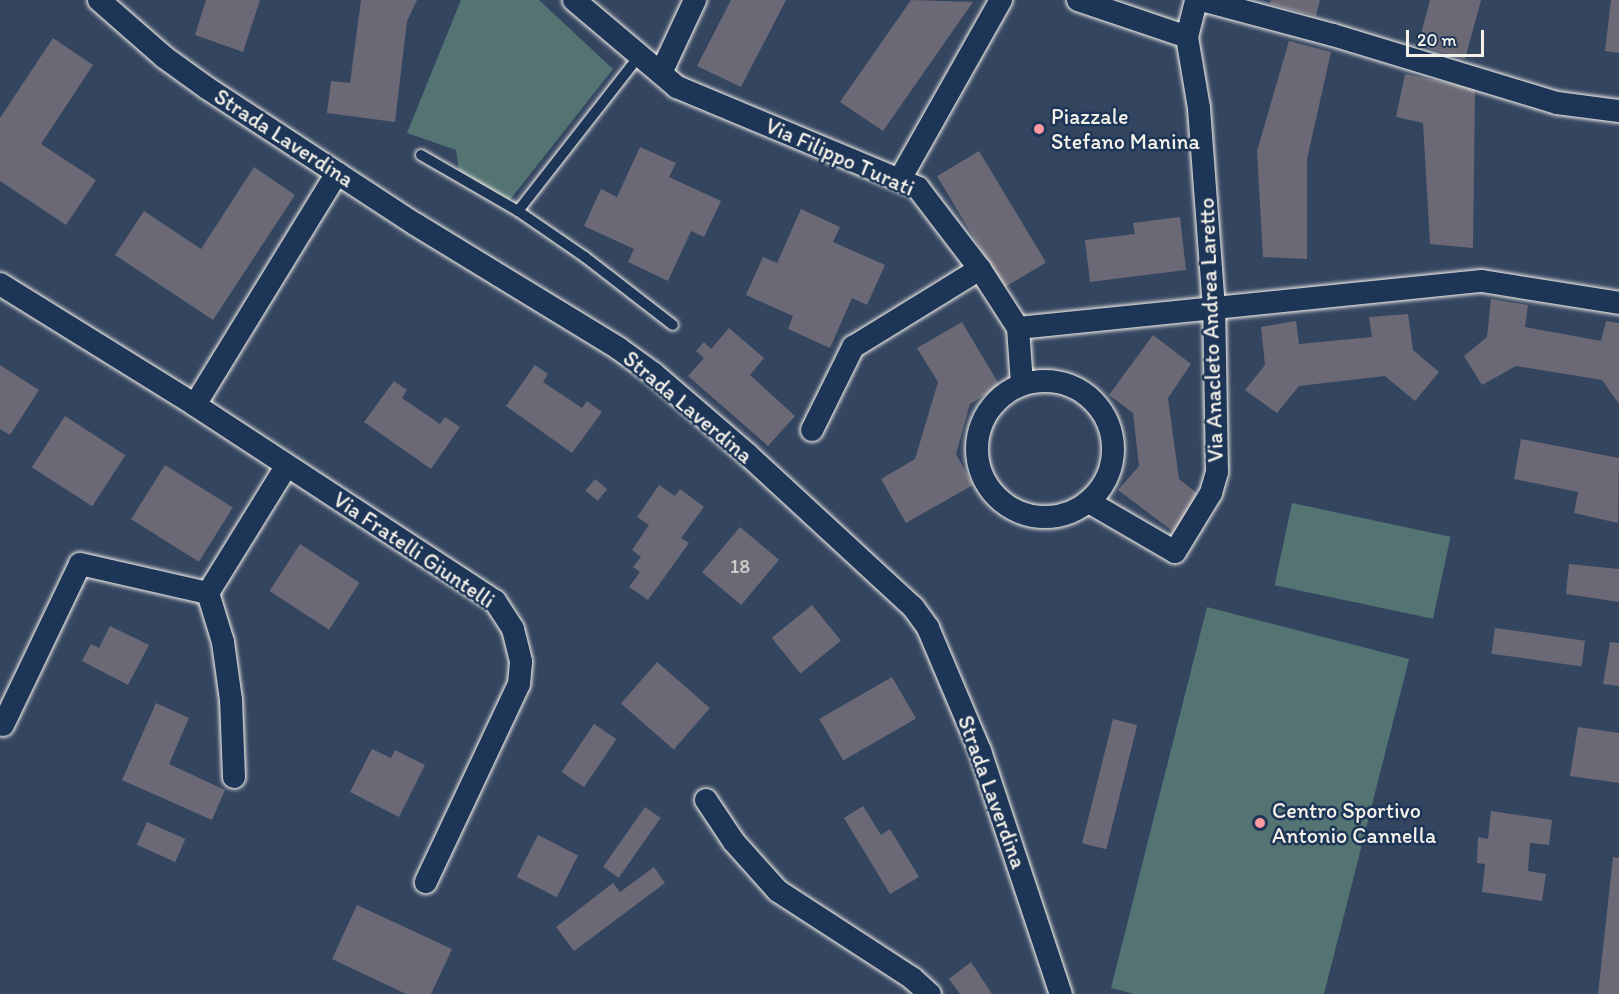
<!DOCTYPE html>
<style>
body{margin:0}
#map{position:relative;width:1619px;height:994px;overflow:hidden;background:#344560;font-family:Itim,sans-serif}
div>[style]{position:absolute}
.green>*{inset:0;background:#537473;transform-origin:0 0}
.building>*{inset:0;background:#6b6975;transform-origin:0 0}
.roads{filter:drop-shadow(0 0 2px #f4f1e8) drop-shadow(0 0 2px #f4f1e8)}
.service>*{height:10px;margin:-5px;padding:0 5px;transform-origin:5px;border-radius:5px;background:#1d3557}
.minor>*{height:22px;margin:-11px;padding:0 11px;transform-origin:11px;border-radius:11px;background:#1d3557}
.minor>.ring{margin:-11px;padding:0;box-sizing:content-box;background:none;border:22px solid #1d3557;border-radius:50%}
.dots>*{width:16px;height:16px;translate:-50% -50%;box-sizing:border-box;border:3px solid #1d3557;border-radius:50%}
span{translate:-50% -50%;white-space:nowrap;text-align:center;line-height:1.15;-webkit-text-stroke:5px #1d3557;paint-order:stroke}
.number-label{font-size:20px;color:#d2cfcb}
.number-label span{-webkit-text-stroke-width:0}
.poi-label{font-size:22px;color:#f4f1e8}
.left{translate:0 -50%;text-align:left}
.street-label{font-size:22px;color:#f4f1e8}
.scale{position:absolute;left:1406px;top:30px;width:78px;height:27px;box-sizing:border-box;border:3px solid #f4f1e8;border-top:0;padding-left:8px;font-size:18px;line-height:21px;white-space:nowrap;color:#f4f1e8;-webkit-text-stroke:4px #1d3557;paint-order:stroke}
</style>
<div id="map">
<div class="green">
<div style="clip-path:polygon(461px 0,539px 0,613px 69px,509px 201px,459px 171px,456px 150px,407px 133px)"></div>
<div style="left:1292px;top:503px;width:162px;height:84px;rotate:12deg"></div>
<div style="clip-path:polygon(1207px 607px,1409px 659px,1324px 994px,1134px 994px,1111px 988px)"></div>
</div>
<div class="building">
<div style="clip-path:polygon(206px 0,260px 0,243px 52px,195px 35px)"></div>
<div style="clip-path:polygon(361px 0,417px 0,407px 21px,395px 122px,327px 113px,331px 81px,350px 83px)"></div>
<div style="clip-path:polygon(731px 0,786px 0,741px 87px,697px 66px)"></div>
<div style="clip-path:polygon(911px 0,973px 2px,883px 131px,840px 102px)"></div>
<div style="clip-path:polygon(1271px 0,1320px 0,1316px 16px,1270px 4px)"></div>
<div style="clip-path:polygon(1430px 0,1481px 0,1465px 59px,1418px 45px)"></div>
<div style="clip-path:polygon(1611px 0,1619px 0,1619px 53px,1605px 51px)"></div>
<div style="clip-path:polygon(53px 38px,93px 65px,41px 144px,96px 180px,66px 225px,0 181px,0 118px)"></div>
<div style="clip-path:polygon(1289px 41px,1331px 52px,1307px 159px,1307px 259px,1263px 257px,1257px 151px)"></div>
<div style="clip-path:polygon(1405px 74px,1475px 89px,1473px 248px,1430px 244px,1423px 123px,1396px 117px)"></div>
<div style="clip-path:polygon(640px 147px,676px 163px,669px 177px,721px 201px,704px 237px,691px 231px,668px 281px,628px 262px,634px 249px,584px 226px,601px 189px,617px 197px)"></div>
<div style="left:979px;top:151px;width:130px;height:49px;rotate:59deg"></div>
<div style="clip-path:polygon(254px 167px,295px 195px,213px 320px,115px 255px,144px 211px,201px 249px)"></div>
<div style="clip-path:polygon(801px 209px,840px 227px,833px 242px,885px 265px,867px 305px,852px 298px,830px 348px,788px 329px,793px 316px,746px 295px,763px 257px,777px 263px)"></div>
<div style="clip-path:polygon(1180px 217px,1186px 270px,1090px 282px,1085px 240px,1135px 234px,1133px 223px)"></div>
<div style="clip-path:polygon(1491px 299px,1528px 305px,1525px 327px,1601px 341px,1606px 321px,1619px 323px,1619px 404px,1602px 380px,1516px 366px,1482px 385px,1464px 356px,1487px 337px)"></div>
<div style="clip-path:polygon(1408px 314px,1413px 350px,1439px 372px,1415px 401px,1385px 376px,1299px 386px,1277px 413px,1245px 390px,1265px 365px,1261px 327px,1296px 321px,1299px 344px,1372px 337px,1369px 317px)"></div>
<div style="clip-path:polygon(962px 322px,1000px 386px,970px 404px,956px 454px,973px 485px,906px 523px,881px 479px,915px 459px,938px 382px,917px 348px)"></div>
<div style="clip-path:polygon(729px 328px,764px 358px,750px 375px,795px 416px,768px 446px,688px 376px,704px 358px,696px 351px,704px 342px,711px 349px)"></div>
<div style="clip-path:polygon(1153px 335px,1191px 364px,1168px 398px,1179px 479px,1208px 502px,1183px 539px,1118px 490px,1139px 466px,1133px 413px,1109px 395px)"></div>
<div style="clip-path:polygon(0 365px,39px 390px,10px 435px,0 429px)"></div>
<div style="clip-path:polygon(535px 365px,548px 374px,543px 382px,582px 408px,587px 401px,602px 412px,572px 453px,506px 406px)"></div>
<div style="clip-path:polygon(394px 381px,407px 390px,402px 398px,440px 424px,445px 417px,460px 427px,431px 469px,364px 422px)"></div>
<div style="left:65px;top:416px;width:72px;height:61px;rotate:33deg"></div>
<div style="clip-path:polygon(1521px 439px,1619px 458px,1618px 523px,1574px 513px,1578px 492px,1514px 479px)"></div>
<div style="left:165px;top:465px;width:80px;height:64px;rotate:32deg"></div>
<div style="left:595px;top:479px;width:16px;height:15px;rotate:40deg"></div>
<div style="clip-path:polygon(659px 485px,675px 496px,680px 489px,704px 507px,681px 538px,689px 543px,648px 600px,629px 587px,640px 572px,633px 567px,641px 557px,632px 550px,649px 525px,637px 517px)"></div>
<div style="left:740px;top:527px;width:51px;height:59px;rotate:40deg"></div>
<div style="left:300px;top:544px;width:71px;height:56px;rotate:33deg"></div>
<div style="clip-path:polygon(1569px 564px,1619px 569px,1619px 602px,1566px 594px)"></div>
<div style="left:812px;top:605px;width:46px;height:52px;rotate:51deg"></div>
<div style="clip-path:polygon(110px 626px,149px 645px,128px 685px,82px 661px,91px 644px,99px 648px)"></div>
<div style="left:1495px;top:628px;width:91px;height:26px;rotate:8deg"></div>
<div style="clip-path:polygon(1610px 642px,1619px 643px,1619px 686px,1603px 684px)"></div>
<div style="left:657px;top:662px;width:70px;height:55px;rotate:41deg"></div>
<div style="left:892px;top:677px;width:48px;height:84px;rotate:60deg"></div>
<div style="clip-path:polygon(156px 703px,189px 718px,169px 764px,225px 790px,212px 820px,122px 780px)"></div>
<div style="left:1113px;top:719px;width:25px;height:128px;rotate:14deg"></div>
<div style="left:594px;top:724px;width:27px;height:58px;rotate:34deg"></div>
<div style="clip-path:polygon(1578px 727px,1619px 733px,1619px 783px,1570px 776px)"></div>
<div style="clip-path:polygon(372px 749px,391px 758px,395px 750px,425px 765px,399px 817px,350px 792px)"></div>
<div style="clip-path:polygon(863px 806px,881px 835px,890px 829px,919px 877px,890px 894px,844px 818px)"></div>
<div style="left:645px;top:807px;width:19px;height:73px;rotate:35deg"></div>
<div style="clip-path:polygon(1491px 811px,1552px 820px,1549px 845px,1530px 843px,1528px 871px,1546px 874px,1542px 901px,1482px 892px,1485px 864px,1477px 863px,1478px 837px,1488px 839px)"></div>
<div style="left:147px;top:822px;width:42px;height:25px;rotate:24deg"></div>
<div style="left:538px;top:835px;width:45px;height:47px;rotate:27deg"></div>
<div style="clip-path:polygon(1613px 857px,1619px 858px,1619px 994px,1598px 994px)"></div>
<div style="clip-path:polygon(654px 867px,665px 883px,574px 951px,556px 927px,613px 883px,620px 892px)"></div>
<div style="clip-path:polygon(357px 905px,452px 949px,431px 994px,406px 994px,332px 959px)"></div>
<div style="clip-path:polygon(971px 962px,992px 994px,960px 994px,949px 979px)"></div>
</div>
<div class="roads">
<div class="service">
<div style="left:421px;top:155px;width:112px;rotate:30deg"></div>
<div style="left:518px;top:211px;width:81px;rotate:34.5deg"></div>
<div style="left:585px;top:257px;width:111px;rotate:37.7deg"></div>
<div style="left:518px;top:211px;width:198px;rotate:-52deg"></div>
</div>
<div class="minor">
<div style="left:99px;top:0;width:86px;rotate:41.2deg"></div>
<div style="left:164px;top:57px;width:53px;rotate:35.8deg"></div>
<div style="left:207px;top:88px;width:249px;rotate:33.2deg"></div>
<div style="left:415px;top:224px;width:238px;rotate:31.4deg"></div>
<div style="left:618px;top:348px;width:44px;rotate:35.8deg"></div>
<div style="left:654px;top:374px;width:123px;rotate:40.7deg"></div>
<div style="left:747px;top:454px;width:226px;rotate:42.7deg"></div>
<div style="left:913px;top:607px;width:26px;rotate:54deg"></div>
<div style="left:928px;top:628px;width:134px;rotate:67.1deg"></div>
<div style="left:980px;top:751px;width:256px;rotate:71.6deg"></div>
<div style="left:574px;top:0;width:135px;rotate:40.2deg"></div>
<div style="left:677px;top:87px;width:261px;rotate:22.7deg"></div>
<div style="left:918px;top:188px;width:102px;rotate:52.6deg"></div>
<div style="left:980px;top:269px;width:70px;rotate:57.2deg"></div>
<div style="left:1018px;top:328px;width:56px;rotate:85.9deg"></div>
<div style="left:1078px;top:0;width:115px;rotate:18.7deg"></div>
<div style="left:1202px;top:0;width:136px;rotate:15deg"></div>
<div style="left:1333px;top:35px;width:234px;rotate:16.9deg"></div>
<div style="left:1557px;top:103px;width:63px;rotate:7.4deg"></div>
<div style="left:661px;top:73px;width:81px;rotate:-65deg"></div>
<div style="left:337px;top:173px;width:272px;rotate:121.5deg"></div>
<div style="left:195px;top:405px;width:358px;rotate:33.2deg"></div>
<div style="left:495px;top:601px;width:33px;rotate:57deg"></div>
<div style="left:513px;top:629px;width:34px;rotate:76deg"></div>
<div style="left:521px;top:662px;width:22px;rotate:95deg"></div>
<div style="left:519px;top:684px;width:219px;rotate:115.2deg"></div>
<div style="left:900px;top:179px;width:206px;rotate:-60.6deg"></div>
<div style="left:0;top:284px;width:229px;rotate:31.8deg"></div>
<div style="left:1018px;top:328px;width:466px;rotate:-5.8deg"></div>
<div style="left:1482px;top:281px;width:139px;rotate:9.1deg"></div>
<div class="ring" style="left:977px;top:381px;width:114px;height:114px"></div>
<div style="left:812px;top:430px;width:93px;rotate:-63.7deg"></div>
<div style="left:853px;top:347px;width:149px;rotate:-31.6deg"></div>
<div style="left:1089px;top:502px;width:99px;rotate:30.2deg"></div>
<div style="left:1175px;top:552px;width:69px;rotate:-58.6deg"></div>
<div style="left:1211px;top:493px;width:22px;rotate:-74deg"></div>
<div style="left:1217px;top:472px;width:164px;rotate:-91deg"></div>
<div style="left:1214px;top:308px;width:201px;rotate:-94.3deg"></div>
<div style="left:1199px;top:108px;width:72px;rotate:-99.6deg"></div>
<div style="left:1187px;top:37px;width:38px;rotate:-76deg"></div>
<div style="left:3px;top:725px;width:178px;rotate:-64.4deg"></div>
<div style="left:80px;top:564px;width:131px;rotate:12.8deg"></div>
<div style="left:234px;top:777px;width:77px;rotate:-92.2deg"></div>
<div style="left:231px;top:700px;width:59px;rotate:-97.9deg"></div>
<div style="left:223px;top:642px;width:51px;rotate:-107deg"></div>
<div style="left:208px;top:593px;width:150px;rotate:-58.3deg"></div>
<div style="left:706px;top:800px;width:50px;rotate:56.3deg"></div>
<div style="left:734px;top:842px;width:66px;rotate:48.1deg"></div>
<div style="left:778px;top:891px;width:160px;rotate:33deg"></div>
<div style="left:912px;top:978px;width:24px;rotate:42deg"></div>
</div>
</div>
<div class="dots">
<div style="left:1039px;top:129px;background:#ff9aa2"></div>
<div style="left:1260px;top:823px;background:#ff9aa2"></div>
</div>
<div class="number-label">
<span style="left:740px;top:566px">18</span>
</div>
<div class="poi-label">
<span class="left" style="left:1051px;top:129px">Piazzale<br>Stefano Manina</span>
<span class="left" style="left:1272px;top:823px">Centro Sportivo<br>Antonio Cannella</span>
</div>
<div class="street-label">
<span style="left:284px;top:138px;rotate:33deg">Strada Laverdina</span>
<span style="left:840px;top:157px;rotate:24deg">Via Filippo Turati</span>
<span style="left:1211px;top:330px;rotate:-92deg">Via Anacleto Andrea Laretto</span>
<span style="left:688px;top:407px;rotate:40deg">Strada Laverdina</span>
<span style="left:414px;top:550px;rotate:34deg">Via Fratelli Giuntelli</span>
<span style="left:992px;top:792px;rotate:70deg">Strada Laverdina</span>
</div>
<div class="scale">20 m</div>
</div>
